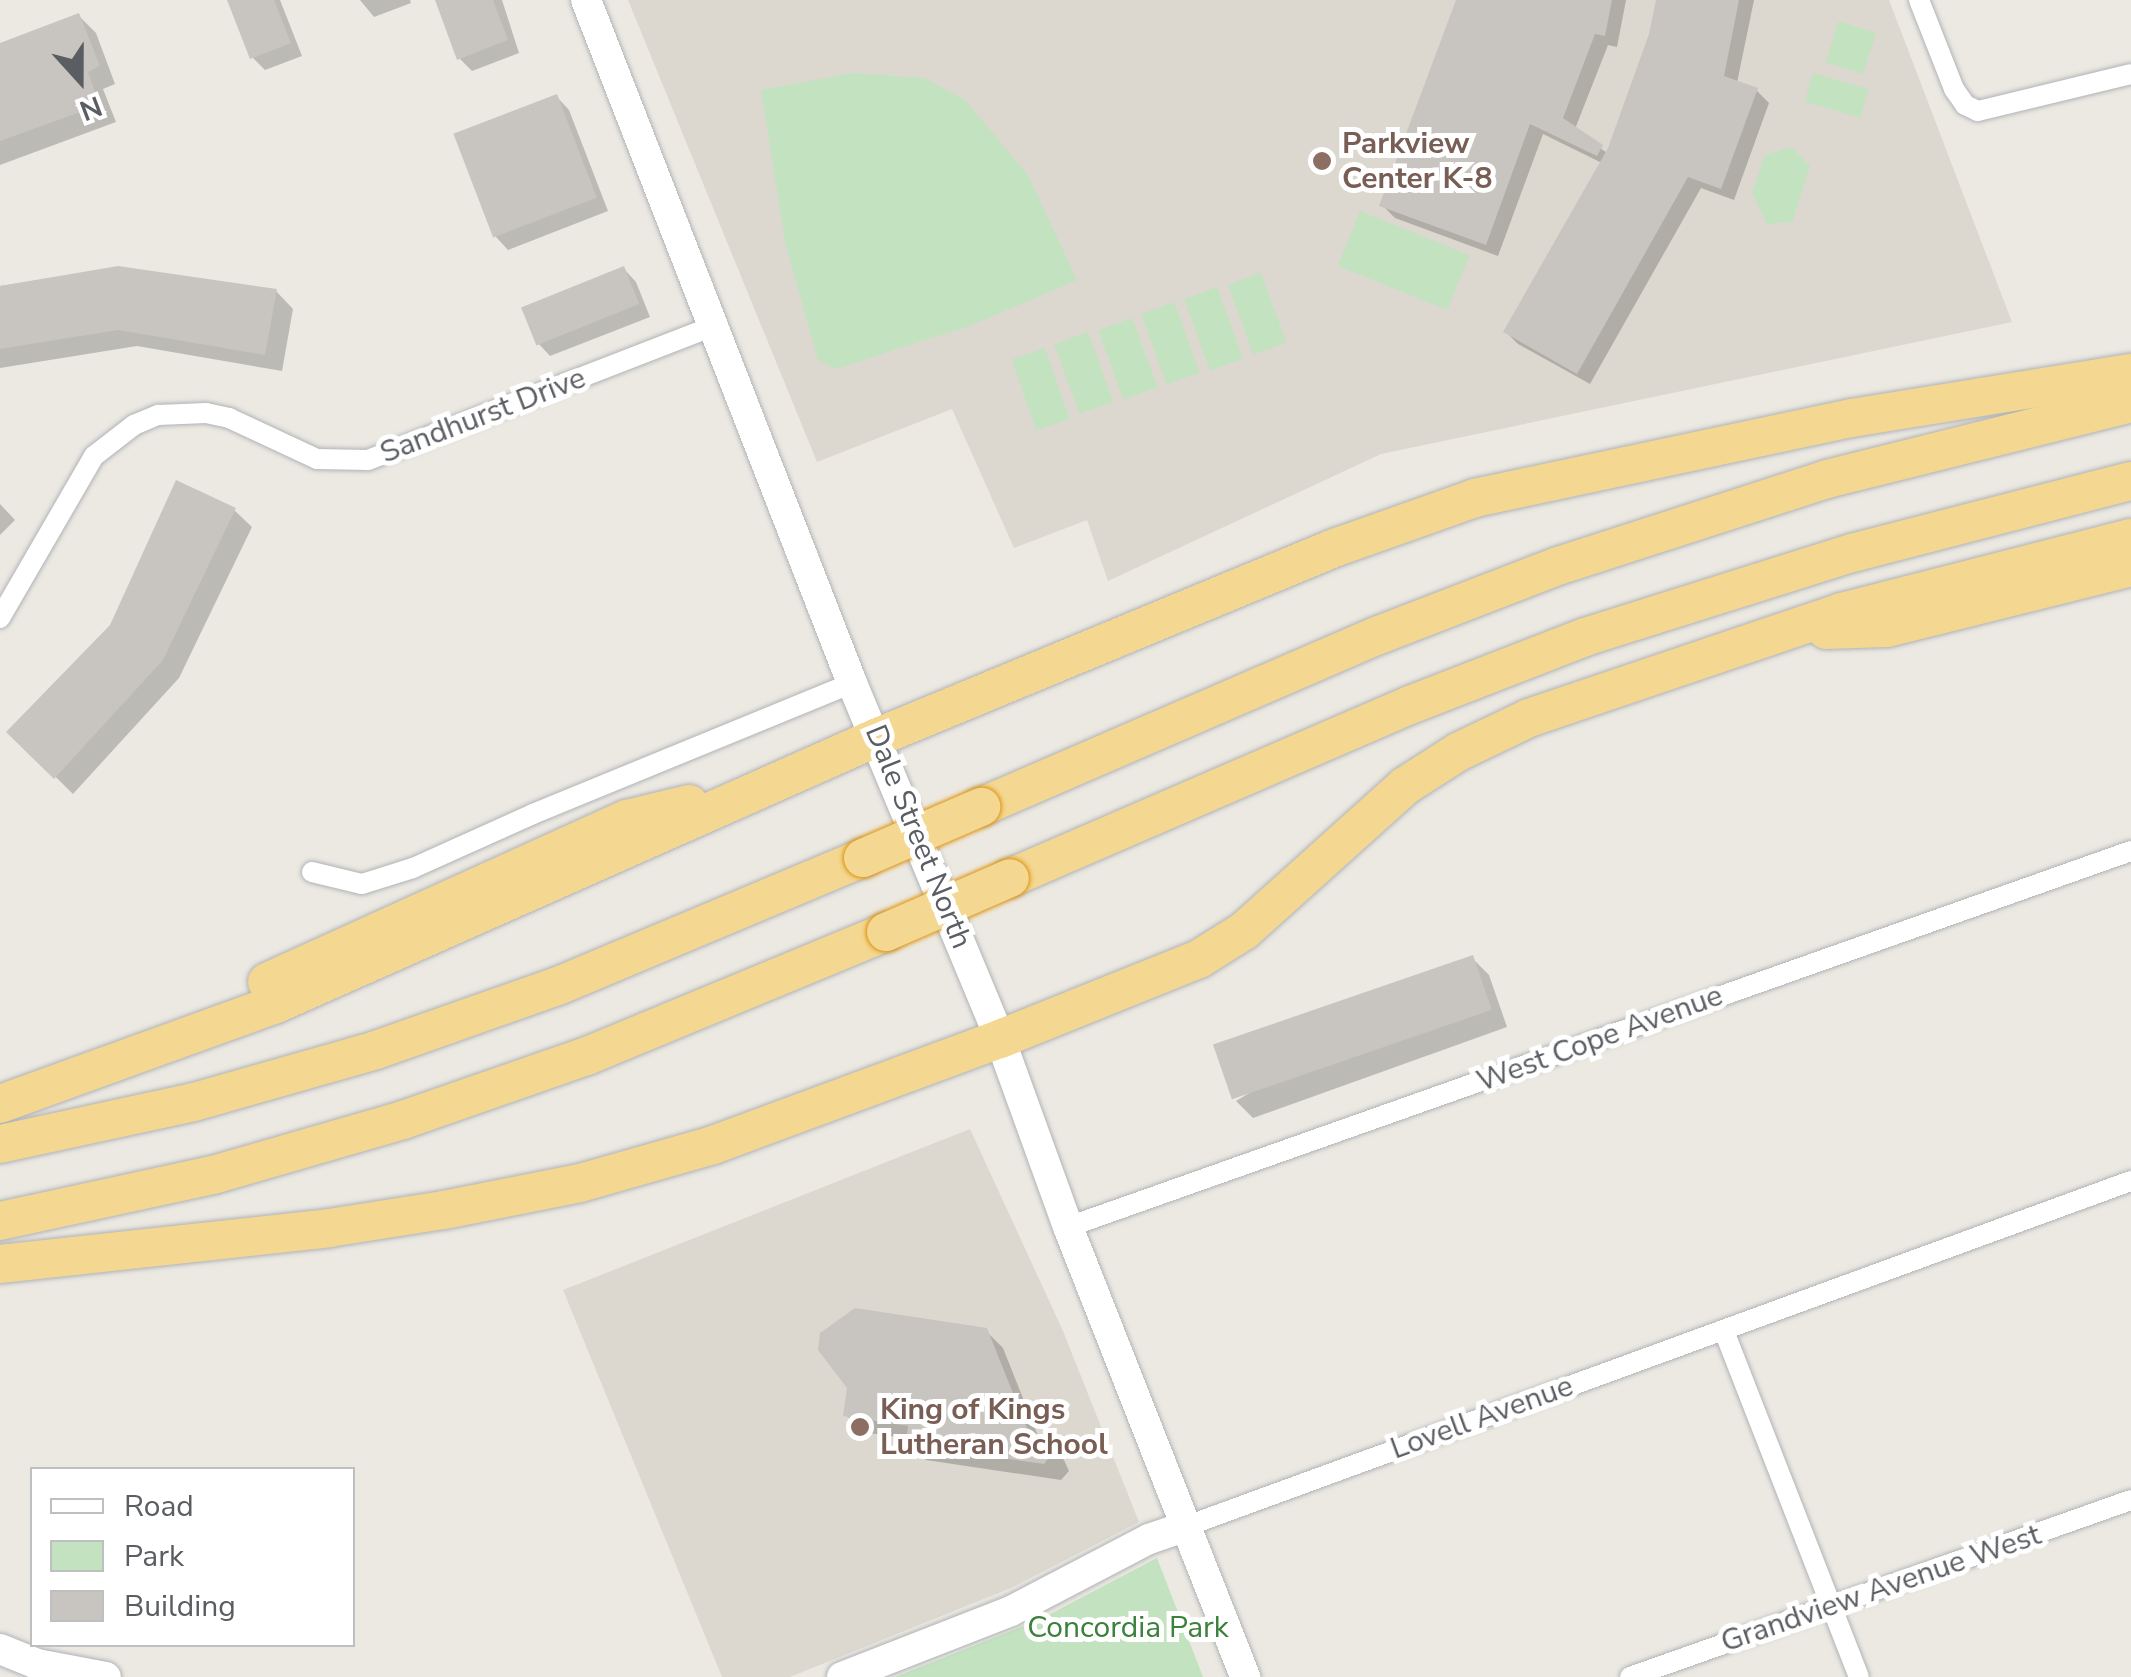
<!DOCTYPE html>
<style>
body{margin:0}
#map{position:relative;width:2131px;height:1677px;overflow:hidden;background:#ece9e2;font-family:"Nunito Sans",sans-serif}
div>[style]{position:absolute}
.education>*{inset:0;background:#dcd8d0}
.green>*{inset:0;background:#c2e2c0;transform-origin:0 0}
.shadow>*{inset:0;background:#0003}
.building>*{inset:0;background:#c8c4c0;transform-origin:0 0}
.roads{filter:drop-shadow(0 0 2px #b0b3b7) drop-shadow(0 0 2px #b0b3b7)}
.street>*{height:20px;margin:-10px;padding:0 10px;transform-origin:10px;border-radius:10px;background:#fff}
.secondary>*{height:30px;margin:-15px;padding:0 15px;transform-origin:15px;border-radius:15px;background:#fff}
.highway>*{height:38px;margin:-19px;padding:0 19px;transform-origin:19px;border-radius:19px;background:#f4d791}
.bridges{filter:drop-shadow(0 0 2px #dd9411) drop-shadow(0 0 2px #dd9411)}
.highway-bridge>*{height:38px;margin:-19px;padding:0 19px;transform-origin:19px;border-radius:19px;background:#f4d791}
.dots>*{width:28px;height:28px;translate:-50% -50%;box-sizing:border-box;border:5px solid #fff;border-radius:50%}
span{translate:-50% -50%;white-space:nowrap;text-align:center;line-height:1.15;-webkit-text-stroke:10px #fff;paint-order:stroke}
.education-label{font-size:30px;color:#785e54;font-weight:700}
.left{translate:0 -50%;text-align:left}
.street-label{font-size:30px;color:#5a5e62}
.park-label{font-size:30px;color:#3b803b}
.legend{position:absolute;left:30px;top:1467px;width:325px;height:180px;box-sizing:border-box;background:#fff;border:2px solid #bdbfc0;margin:0;padding:12px 18px;list-style:none;font-size:30px;color:#5a5e62}
.legend li{display:flex;align-items:center;gap:20px;height:50px}
.legend b{width:50px;border:2px solid #bdbfc0}
.north{position:absolute;left:30px;top:30px;width:100px;height:100px;-webkit-text-stroke:8px #fff;paint-order:stroke;rotate:159deg;font-size:28px;font-weight:700;line-height:40px;text-align:center;color:#5a5e62}
.north::after{content:'';display:block;margin:auto;width:35px;height:45px;background:#5a5e62;clip-path:polygon(50% 0,100% 100%,50% 72%,0 100%)}
</style>
<div id="map">
<div class="education">
<div style="clip-path:polygon(628px 0,1889px 0,2012px 322px,1381px 454px,1108px 581px,1087px 520px,1014px 548px,952px 409px,817px 462px)"></div>
<div style="clip-path:polygon(970px 1129px,1063px 1331px,1139px 1522px,1011px 1588px,790px 1677px,722px 1677px,563px 1290px)"></div>
</div>
<div class="green">
<div style="left:1839px;top:21px;width:39px;height:43px;rotate:18deg"></div>
<div style="clip-path:polygon(853px 73px,924px 78px,965px 100px,1028px 175px,1077px 280px,972px 325px,836px 369px,818px 360px,786px 246px,761px 90px)"></div>
<div style="left:1813px;top:73px;width:58px;height:30px;rotate:16deg"></div>
<div style="clip-path:polygon(1791px 147px,1810px 166px,1792px 222px,1767px 224px,1752px 193px,1765px 155px)"></div>
<div style="left:1360px;top:211px;width:118px;height:59px;rotate:22deg"></div>
<div style="left:1261px;top:273px;width:74px;height:35px;rotate:70deg"></div>
<div style="left:1217px;top:287px;width:76px;height:35px;rotate:70deg"></div>
<div style="left:1174px;top:302px;width:75px;height:35px;rotate:70deg"></div>
<div style="left:1132px;top:318px;width:74px;height:36px;rotate:70deg"></div>
<div style="left:1088px;top:332px;width:74px;height:36px;rotate:70deg"></div>
<div style="left:1045px;top:348px;width:75px;height:35px;rotate:71deg"></div>
<div style="clip-path:polygon(1157px 1558px,1203px 1677px,895px 1677px,1039px 1620px)"></div>
</div>
<div class="shadow">
<div style="clip-path:polygon(230px 0,280px 0,302px 56px,265px 70px,253px 58px)"></div>
<div style="clip-path:polygon(360px 0,410px 0,411px 3px,374px 17px)"></div>
<div style="clip-path:polygon(437px 0,502px 0,519px 53px,472px 71px,459px 58px)"></div>
<div style="clip-path:polygon(1458px 0,1626px 0,1617px 47px,1608px 45px,1575px 129px,1607px 153px,1651px 35px,1658px 0,1754px 0,1737px 83px,1757px 91px,1769px 103px,1734px 200px,1701px 188px,1590px 384px,1518px 344px,1506px 332px,1602px 163px,1543px 134px,1498px 256px,1395px 218px,1382px 205px)"></div>
<div style="clip-path:polygon(79px 16px,96px 33px,115px 84px,103px 89px,116px 122px,0 165px,0 46px)"></div>
<div style="clip-path:polygon(557px 97px,569px 110px,608px 211px,508px 250px,496px 237px,457px 136px)"></div>
<div style="clip-path:polygon(118px 268px,276px 291px,293px 309px,282px 371px,137px 346px,0 368px,0 286px)"></div>
<div style="clip-path:polygon(624px 269px,636px 282px,650px 317px,550px 356px,538px 343px)"></div>
<div style="clip-path:polygon(0 504px,15px 520px,0 535px)"></div>
<div style="clip-path:polygon(234px 510px,252px 527px,179px 678px,73px 794px,10px 732px)"></div>
<div style="clip-path:polygon(1472px 958px,1489px 975px,1507px 1027px,1253px 1118px,1236px 1101px)"></div>
<div style="clip-path:polygon(985px 1330px,1003px 1348px,1040px 1441px,1064px 1460px,1069px 1471px,1061px 1480px,926px 1460px,909px 1439px,863px 1432px,846px 1415px)"></div>
</div>
<div class="building">
<div style="clip-path:polygon(227px 0,274px 0,291px 43px,250px 59px)"></div>
<div style="clip-path:polygon(435px 0,493px 0,508px 40px,457px 60px)"></div>
<div style="clip-path:polygon(1456px 0,1612px 0,1605px 36px,1595px 34px,1563px 118px,1603px 145px,1597px 156px,1530px 124px,1486px 245px,1379px 206px)"></div>
<div style="clip-path:polygon(1656px 0,1739px 0,1724px 76px,1758px 88px,1721px 189px,1688px 177px,1577px 374px,1503px 332px,1608px 148px,1649px 34px)"></div>
<div style="clip-path:polygon(79px 13px,100px 66px,88px 72px,100px 105px,0 141px,0 43px)"></div>
<div style="left:557px;top:94px;width:111px;height:111px;rotate:69deg"></div>
<div style="clip-path:polygon(118px 266px,277px 289px,265px 355px,118px 330px,0 349px,0 286px)"></div>
<div style="left:624px;top:266px;width:41px;height:111px;rotate:68deg"></div>
<div style="clip-path:polygon(176px 480px,236px 508px,163px 660px,54px 779px,6px 732px,110px 625px)"></div>
<div style="left:1473px;top:955px;width:58px;height:275px;rotate:71deg"></div>
<div style="clip-path:polygon(855px 1308px,987px 1328px,1030px 1436px,1048px 1440px,1053px 1453px,1044px 1464px,906px 1444px,908px 1426px,843px 1416px,847px 1388px,818px 1350px,820px 1333px)"></div>
</div>
<div class="roads">
<div class="street">
<div style="left:1919px;top:0;width:96px;rotate:68.5deg"></div>
<div style="left:1954px;top:89px;width:19px;rotate:55deg"></div>
<div style="left:1965px;top:105px;width:14px;rotate:25deg"></div>
<div style="left:1978px;top:111px;width:157px;rotate:-13.6deg"></div>
<div style="left:0;top:618px;width:187px;rotate:-59.9deg"></div>
<div style="left:94px;top:456px;width:51px;rotate:-37.8deg"></div>
<div style="left:134px;top:425px;width:26px;rotate:-23deg"></div>
<div style="left:158px;top:415px;width:48px;rotate:-2.4deg"></div>
<div style="left:206px;top:413px;width:24px;rotate:12deg"></div>
<div style="left:229px;top:418px;width:97px;rotate:25deg"></div>
<div style="left:317px;top:459px;width:51px;rotate:1.1deg"></div>
<div style="left:368px;top:460px;width:371px;rotate:-21.2deg"></div>
<div style="left:312px;top:872px;width:51px;rotate:13.5deg"></div>
<div style="left:362px;top:884px;width:53px;rotate:-17.4deg"></div>
<div style="left:413px;top:868px;width:132px;rotate:-24.2deg"></div>
<div style="left:533px;top:814px;width:345px;rotate:-22.3deg"></div>
<div style="left:1068px;top:1227px;width:1128px;rotate:-19.48deg"></div>
<div style="left:1724px;top:1331px;width:371px;rotate:68.7deg"></div>
<div style="left:1187px;top:1526px;width:1005px;rotate:-20.08deg"></div>
<div style="left:1630px;top:1677px;width:531px;rotate:-19.46deg"></div>
</div>
<div class="secondary">
<div style="left:586px;top:0;width:733px;rotate:68.72deg"></div>
<div style="left:852px;top:683px;width:386px;rotate:67.4deg"></div>
<div style="left:1000px;top:1039px;width:200px;rotate:70.1deg"></div>
<div style="left:1068px;top:1227px;width:484px;rotate:68.5deg"></div>
<div style="left:0;top:1649px;width:40px;rotate:22deg"></div>
<div style="left:37px;top:1664px;width:70px;rotate:10.7deg"></div>
<div style="left:842px;top:1677px;width:181px;rotate:-21.3deg"></div>
<div style="left:1011px;top:1611px;width:156px;rotate:-27.6deg"></div>
<div style="left:1149px;top:1539px;width:40px;rotate:-18.9deg"></div>
</div>
<div class="highway">
<div style="left:1826px;top:630px;width:61px;rotate:-1.9deg"></div>
<div style="left:1887px;top:628px;width:252px;rotate:-14deg"></div>
<div style="left:981px;top:807px;width:434px;rotate:-23.4deg"></div>
<div style="left:1379px;top:635px;width:192px;rotate:-21.1deg"></div>
<div style="left:1558px;top:566px;width:283px;rotate:-17.9deg"></div>
<div style="left:1827px;top:479px;width:313px;rotate:-14deg"></div>
<div style="left:1010px;top:878px;width:436px;rotate:-23.4deg"></div>
<div style="left:1410px;top:705px;width:188px;rotate:-21.2deg"></div>
<div style="left:1585px;top:637px;width:280px;rotate:-17.5deg"></div>
<div style="left:1852px;top:553px;width:288px;rotate:-14.5deg"></div>
<div style="left:267px;top:982px;width:395px;rotate:-24.4deg"></div>
<div style="left:627px;top:819px;width:64px;rotate:-13.6deg"></div>
<div style="left:0;top:1104px;width:291px;rotate:-19.9deg"></div>
<div style="left:274px;top:1005px;width:661px;rotate:-23.93deg"></div>
<div style="left:878px;top:737px;width:497px;rotate:-22.5deg"></div>
<div style="left:1337px;top:547px;width:146px;rotate:-19.5deg"></div>
<div style="left:1475px;top:498px;width:385px;rotate:-12deg"></div>
<div style="left:1852px;top:418px;width:283px;rotate:-9.2deg"></div>
<div style="left:0;top:1144px;width:198px;rotate:-12.2deg"></div>
<div style="left:194px;top:1102px;width:189px;rotate:-15.9deg"></div>
<div style="left:376px;top:1050px;width:193px;rotate:-19.4deg"></div>
<div style="left:558px;top:986px;width:331px;rotate:-22.8deg"></div>
<div style="left:0;top:1221px;width:218px;rotate:-12.2deg"></div>
<div style="left:213px;top:1175px;width:198px;rotate:-16.1deg"></div>
<div style="left:403px;top:1120px;width:195px;rotate:-19.2deg"></div>
<div style="left:587px;top:1056px;width:324px;rotate:-22.5deg"></div>
<div style="left:0;top:1264px;width:331px;rotate:-6.2deg"></div>
<div style="left:329px;top:1228px;width:116px;rotate:-8.9deg"></div>
<div style="left:444px;top:1210px;width:139px;rotate:-11.2deg"></div>
<div style="left:580px;top:1183px;width:138px;rotate:-15.9deg"></div>
<div style="left:713px;top:1145px;width:306px;rotate:-20.3deg"></div>
<div style="left:1000px;top:1039px;width:214px;rotate:-21.9deg"></div>
<div style="left:1199px;top:959px;width:53px;rotate:-31.9deg"></div>
<div style="left:1244px;top:931px;width:217px;rotate:-42deg"></div>
<div style="left:1405px;top:786px;width:63px;rotate:-32.7deg"></div>
<div style="left:1458px;top:752px;width:79px;rotate:-25.6deg"></div>
<div style="left:1529px;top:718px;width:330px;rotate:-18.7deg"></div>
<div style="left:1842px;top:612px;width:298px;rotate:-14.4deg"></div>
</div>
</div>
<div class="bridges">
<div class="highway-bridge">
<div style="left:863px;top:858px;width:129px;rotate:-23.4deg"></div>
<div style="left:886px;top:932px;width:135px;rotate:-23.5deg"></div>
</div>
</div>
<div class="dots">
<div style="left:1322px;top:161px;background:#8d6e63"></div>
<div style="left:860px;top:1427px;background:#8d6e63"></div>
</div>
<div class="education-label">
<span class="left" style="left:1342px;top:161px">Parkview<br>Center K-8</span>
<span class="left" style="left:880px;top:1427px">King of Kings<br>Lutheran School</span>
</div>
<div class="street-label">
<span style="left:483px;top:416px;rotate:-21deg">Sandhurst Drive</span>
<span style="left:918px;top:837px;rotate:68deg">Dale Street North</span>
<span style="left:1600px;top:1039px;rotate:-20deg">West Cope Avenue</span>
<span style="left:1482px;top:1418px;rotate:-20deg">Lovell Avenue</span>
<span style="left:1881px;top:1589px;rotate:-19deg">Grandview Avenue West</span>
</div>
<div class="park-label">
<span style="left:1128px;top:1628px">Concordia Park</span>
</div>
<ul class="legend">
<li><b style="height:12px;background:#fff"></b>Road</li>
<li><b style="height:28px;background:#c2e2c0"></b>Park</li>
<li><b style="height:28px;background:#c8c4c0"></b>Building</li>
</ul>
<div class="north">N</div>
</div>
